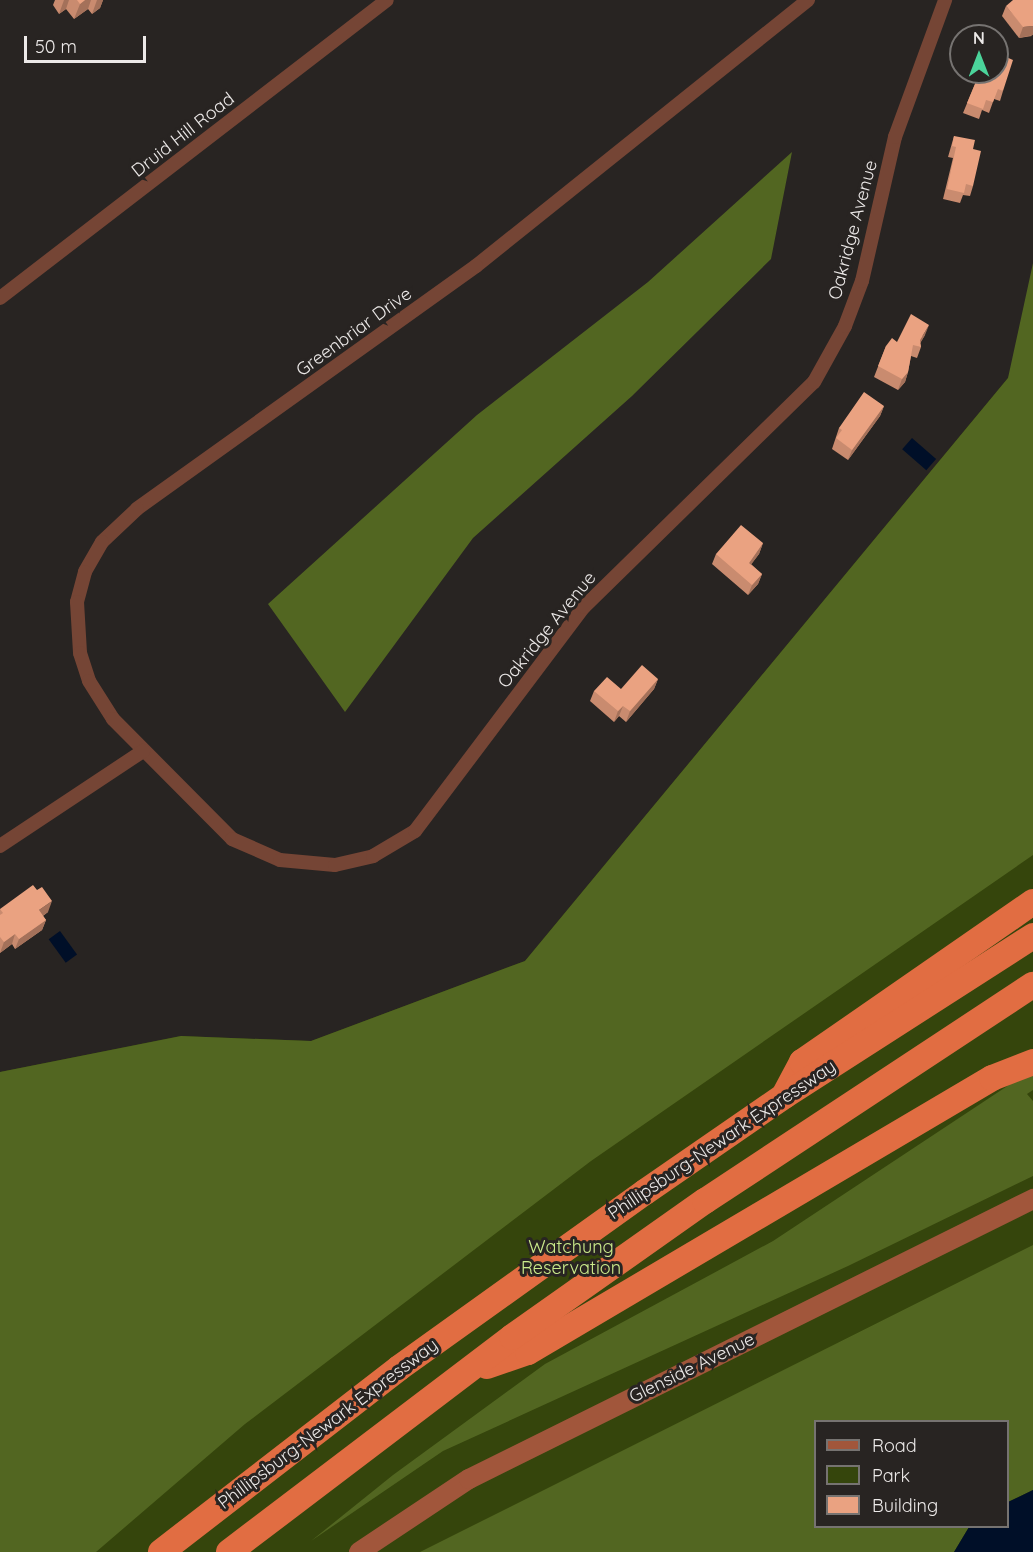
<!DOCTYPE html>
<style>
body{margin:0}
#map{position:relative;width:1033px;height:1552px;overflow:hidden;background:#282422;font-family:Quicksand,sans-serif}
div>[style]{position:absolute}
.green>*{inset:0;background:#35450c}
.forest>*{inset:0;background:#526621}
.water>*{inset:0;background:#000f28;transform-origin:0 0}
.minor>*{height:14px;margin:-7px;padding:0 7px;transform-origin:7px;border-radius:7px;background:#754535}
.secondary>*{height:20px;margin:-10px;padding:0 10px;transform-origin:10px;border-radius:10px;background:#a1563b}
.motorway>*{height:26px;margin:-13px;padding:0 13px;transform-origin:13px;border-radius:13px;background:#e16d42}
.wall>*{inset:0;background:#c98b6f}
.shaded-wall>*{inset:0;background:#a4715a}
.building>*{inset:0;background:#eaa281}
span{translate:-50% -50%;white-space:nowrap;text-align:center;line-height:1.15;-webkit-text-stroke:6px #282422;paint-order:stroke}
.street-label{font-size:18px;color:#ece9e8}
.park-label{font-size:18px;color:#cbeb8b}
.legend{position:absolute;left:814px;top:1420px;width:195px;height:108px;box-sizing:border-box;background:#282422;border:2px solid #767371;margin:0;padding:8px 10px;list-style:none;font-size:18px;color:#ece9e8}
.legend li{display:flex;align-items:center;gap:12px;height:30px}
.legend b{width:30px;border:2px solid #767371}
.north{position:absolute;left:949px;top:24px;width:60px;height:60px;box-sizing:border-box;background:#282422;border:2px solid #767371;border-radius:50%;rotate:0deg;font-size:16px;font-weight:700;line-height:24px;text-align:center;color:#ece9e8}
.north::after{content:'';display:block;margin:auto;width:21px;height:27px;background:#4bd49b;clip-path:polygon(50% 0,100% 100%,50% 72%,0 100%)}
.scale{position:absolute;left:24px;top:36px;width:122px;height:27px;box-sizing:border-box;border:3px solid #ece9e8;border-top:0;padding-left:8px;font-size:18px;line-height:21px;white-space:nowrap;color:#ece9e8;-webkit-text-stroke:4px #282422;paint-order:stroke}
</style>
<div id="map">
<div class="green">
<div style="clip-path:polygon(evenodd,1033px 328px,1033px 1552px,0 1552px,0 1072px,181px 1036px,311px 1041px,525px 961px,1008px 378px,1033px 328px,816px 1422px,1008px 1422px,1008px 1526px,816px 1526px,816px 1422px)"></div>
</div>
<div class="forest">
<div style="clip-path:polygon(792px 152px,771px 259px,632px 396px,473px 538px,345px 712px,268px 604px,477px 415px,648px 282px)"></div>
<div style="clip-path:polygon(1033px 263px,1033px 855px,591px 1161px,245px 1424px,96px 1552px,0 1552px,0 1072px,181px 1036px,311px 1041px,525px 961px,1008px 378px)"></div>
<div style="clip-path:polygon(1033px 1074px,1033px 1090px,1027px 1094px,1033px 1101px,1033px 1176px,848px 1266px,443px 1451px,311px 1541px,393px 1475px,545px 1364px,773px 1241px,1018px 1079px)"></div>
<div style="clip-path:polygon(1033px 1245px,1033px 1490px,1008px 1502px,1008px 1422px,816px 1422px,816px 1526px,969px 1527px,954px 1552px,420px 1552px)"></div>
</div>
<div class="water">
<div style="left:912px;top:438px;width:32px;height:15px;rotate:41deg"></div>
<div style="left:60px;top:931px;width:29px;height:14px;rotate:54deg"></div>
<div style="clip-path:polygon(1033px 1490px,1033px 1552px,954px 1552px,969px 1527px,1008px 1526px,1008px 1502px)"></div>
</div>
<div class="minor">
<div style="left:808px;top:0;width:425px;rotate:141.3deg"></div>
<div style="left:476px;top:266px;width:417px;rotate:144.4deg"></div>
<div style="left:137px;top:509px;width:48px;rotate:136.7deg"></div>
<div style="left:102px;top:542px;width:34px;rotate:120deg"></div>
<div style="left:85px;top:572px;width:31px;rotate:105deg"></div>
<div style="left:77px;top:602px;width:51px;rotate:86.6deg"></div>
<div style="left:80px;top:653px;width:29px;rotate:72deg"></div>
<div style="left:89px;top:681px;width:45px;rotate:57.7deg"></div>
<div style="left:113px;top:719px;width:169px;rotate:45.2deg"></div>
<div style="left:232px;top:839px;width:52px;rotate:23.6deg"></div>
<div style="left:280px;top:860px;width:55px;rotate:5.2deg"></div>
<div style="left:335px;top:865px;width:39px;rotate:-13deg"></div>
<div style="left:373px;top:856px;width:49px;rotate:-30.8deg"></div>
<div style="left:415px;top:831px;width:281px;rotate:-53deg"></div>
<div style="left:584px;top:607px;width:322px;rotate:-44.4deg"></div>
<div style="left:814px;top:382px;width:64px;rotate:-61deg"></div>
<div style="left:845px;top:326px;width:48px;rotate:-69.3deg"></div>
<div style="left:862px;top:281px;width:148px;rotate:-77.1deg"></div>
<div style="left:895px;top:137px;width:146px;rotate:-69.9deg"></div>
<div style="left:0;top:298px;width:488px;rotate:-37.6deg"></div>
<div style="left:0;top:846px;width:172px;rotate:-33.6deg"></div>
</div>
<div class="secondary">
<div style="left:359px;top:1552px;width:132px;rotate:-33.6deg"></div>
<div style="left:469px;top:1479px;width:630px;rotate:-26.4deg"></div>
</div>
<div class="motorway">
<div style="left:786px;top:1092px;width:34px;rotate:-62deg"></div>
<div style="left:802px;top:1062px;width:281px;rotate:-34.7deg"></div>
<div style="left:487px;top:1366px;width:43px;rotate:-18.9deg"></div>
<div style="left:528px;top:1352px;width:539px;rotate:-30.56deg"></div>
<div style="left:992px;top:1078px;width:44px;rotate:-21.3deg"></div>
<div style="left:161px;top:1552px;width:301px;rotate:-37.7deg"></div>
<div style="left:399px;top:1368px;width:302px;rotate:-35.6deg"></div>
<div style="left:645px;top:1192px;width:169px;rotate:-34.6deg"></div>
<div style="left:784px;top:1096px;width:296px;rotate:-32.7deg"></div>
<div style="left:229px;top:1552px;width:355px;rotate:-37.2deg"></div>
<div style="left:512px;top:1337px;width:236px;rotate:-35.2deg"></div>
<div style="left:705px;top:1201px;width:393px;rotate:-33.4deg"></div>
</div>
<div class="wall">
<div style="clip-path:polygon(55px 0,103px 0,100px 8px,92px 14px,88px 9px,74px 19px,66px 9px,59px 14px,53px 5px)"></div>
<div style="clip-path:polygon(1006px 6px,1032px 36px,1019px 38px,1002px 16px)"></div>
<div style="clip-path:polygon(980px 72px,1003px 91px,1000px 101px,994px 99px,989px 113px,982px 110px,979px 119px,963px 113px)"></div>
<div style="clip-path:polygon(954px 136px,973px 149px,973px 186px,970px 196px,963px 195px,960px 203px,943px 199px,953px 158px,948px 157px)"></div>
<div style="clip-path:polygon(925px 335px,920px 343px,921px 347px,917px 358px,911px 356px,908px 372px,905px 382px,898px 390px,874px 377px,886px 346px)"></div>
<div style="clip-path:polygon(884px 406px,880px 416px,848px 460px,832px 449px,839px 428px)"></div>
<div style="clip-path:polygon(763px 543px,759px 554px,751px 564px,762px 574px,758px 584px,748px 595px,712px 564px,716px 554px)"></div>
<div style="clip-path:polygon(658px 679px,654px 689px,626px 722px,619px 716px,614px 722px,590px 701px,594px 691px,621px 689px)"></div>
<div style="clip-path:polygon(0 909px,48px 912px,43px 916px,46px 920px,42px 930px,15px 949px,12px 944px,0 953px)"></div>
</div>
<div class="shaded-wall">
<div style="clip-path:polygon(64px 0,69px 0,66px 9px,59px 14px)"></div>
<div style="clip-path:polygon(85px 0,91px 0,88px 9px,74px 19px,80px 4px)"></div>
<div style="clip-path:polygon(97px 0,103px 0,100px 8px,92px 14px)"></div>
<div style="clip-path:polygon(1033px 26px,1033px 35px,1019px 38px,1023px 27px)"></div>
<div style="clip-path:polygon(929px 325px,925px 335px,918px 347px,920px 340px)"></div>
<div style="clip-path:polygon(908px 372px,905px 382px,898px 390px,902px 379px)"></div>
<div style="clip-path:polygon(884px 406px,880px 416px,848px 460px,852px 450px)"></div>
<div style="clip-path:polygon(763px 543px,759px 554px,745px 573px,749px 563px)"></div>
<div style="clip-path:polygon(762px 574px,758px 584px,748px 595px,752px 585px)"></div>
<div style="clip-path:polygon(658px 679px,654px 689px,626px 722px,630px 711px)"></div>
<div style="clip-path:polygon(623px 706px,619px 716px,614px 722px,618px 711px)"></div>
<div style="clip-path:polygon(52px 901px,48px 912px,35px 921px,39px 910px)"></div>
<div style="clip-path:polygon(46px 920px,42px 930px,15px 949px,19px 939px)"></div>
<div style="clip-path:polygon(15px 934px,12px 944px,0 953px,4px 942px)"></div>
</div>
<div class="building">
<div style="clip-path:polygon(77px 0,85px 0,80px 4px)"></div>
<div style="clip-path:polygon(1013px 0,1033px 0,1033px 26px,1023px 27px,1006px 6px)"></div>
<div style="clip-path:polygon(997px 53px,1013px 60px,1003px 91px,998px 89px,993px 102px,986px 100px,983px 109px,967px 103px,980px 72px,997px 72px)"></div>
<div style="clip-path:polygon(954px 136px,975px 140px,973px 149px,981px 151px,973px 186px,966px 184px,964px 193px,947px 189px,956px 147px,952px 146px)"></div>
<div style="clip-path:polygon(911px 314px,929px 325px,920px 340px,921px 347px,913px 345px,908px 372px,902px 379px,878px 366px,886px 346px,892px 338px,897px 342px)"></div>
<div style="clip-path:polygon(864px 392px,884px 406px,852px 450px,836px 438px,842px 430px,839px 428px)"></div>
<div style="clip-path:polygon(741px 525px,763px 543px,749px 563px,762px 574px,752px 585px,716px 554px)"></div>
<div style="clip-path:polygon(642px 665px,658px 679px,630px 711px,623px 706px,618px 711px,594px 691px,607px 677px,621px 689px)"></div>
<div style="clip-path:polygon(33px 885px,37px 890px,42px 887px,52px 901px,39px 910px,46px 920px,19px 939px,15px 934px,4px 942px,0 937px,0 915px,3px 913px,0 909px)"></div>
</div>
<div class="street-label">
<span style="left:183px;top:135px;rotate:-38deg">Druid Hill Road</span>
<span style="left:853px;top:230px;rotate:-75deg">Oakridge Avenue</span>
<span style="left:354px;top:332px;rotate:-36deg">Greenbriar Drive</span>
<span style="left:547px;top:630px;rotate:-51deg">Oakridge Avenue</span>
<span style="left:722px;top:1140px;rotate:-34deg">Phillipsburg-Newark Expressway</span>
<span style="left:692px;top:1368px;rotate:-26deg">Glenside Avenue</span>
<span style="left:328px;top:1424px;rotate:-37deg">Phillipsburg-Newark Expressway</span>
</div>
<div class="park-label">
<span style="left:571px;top:1258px">Watchung<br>Reservation</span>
</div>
<ul class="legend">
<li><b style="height:8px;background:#a1563b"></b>Road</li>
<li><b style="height:16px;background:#35450c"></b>Park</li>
<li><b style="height:16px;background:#eaa281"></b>Building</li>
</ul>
<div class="north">N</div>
<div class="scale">50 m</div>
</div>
